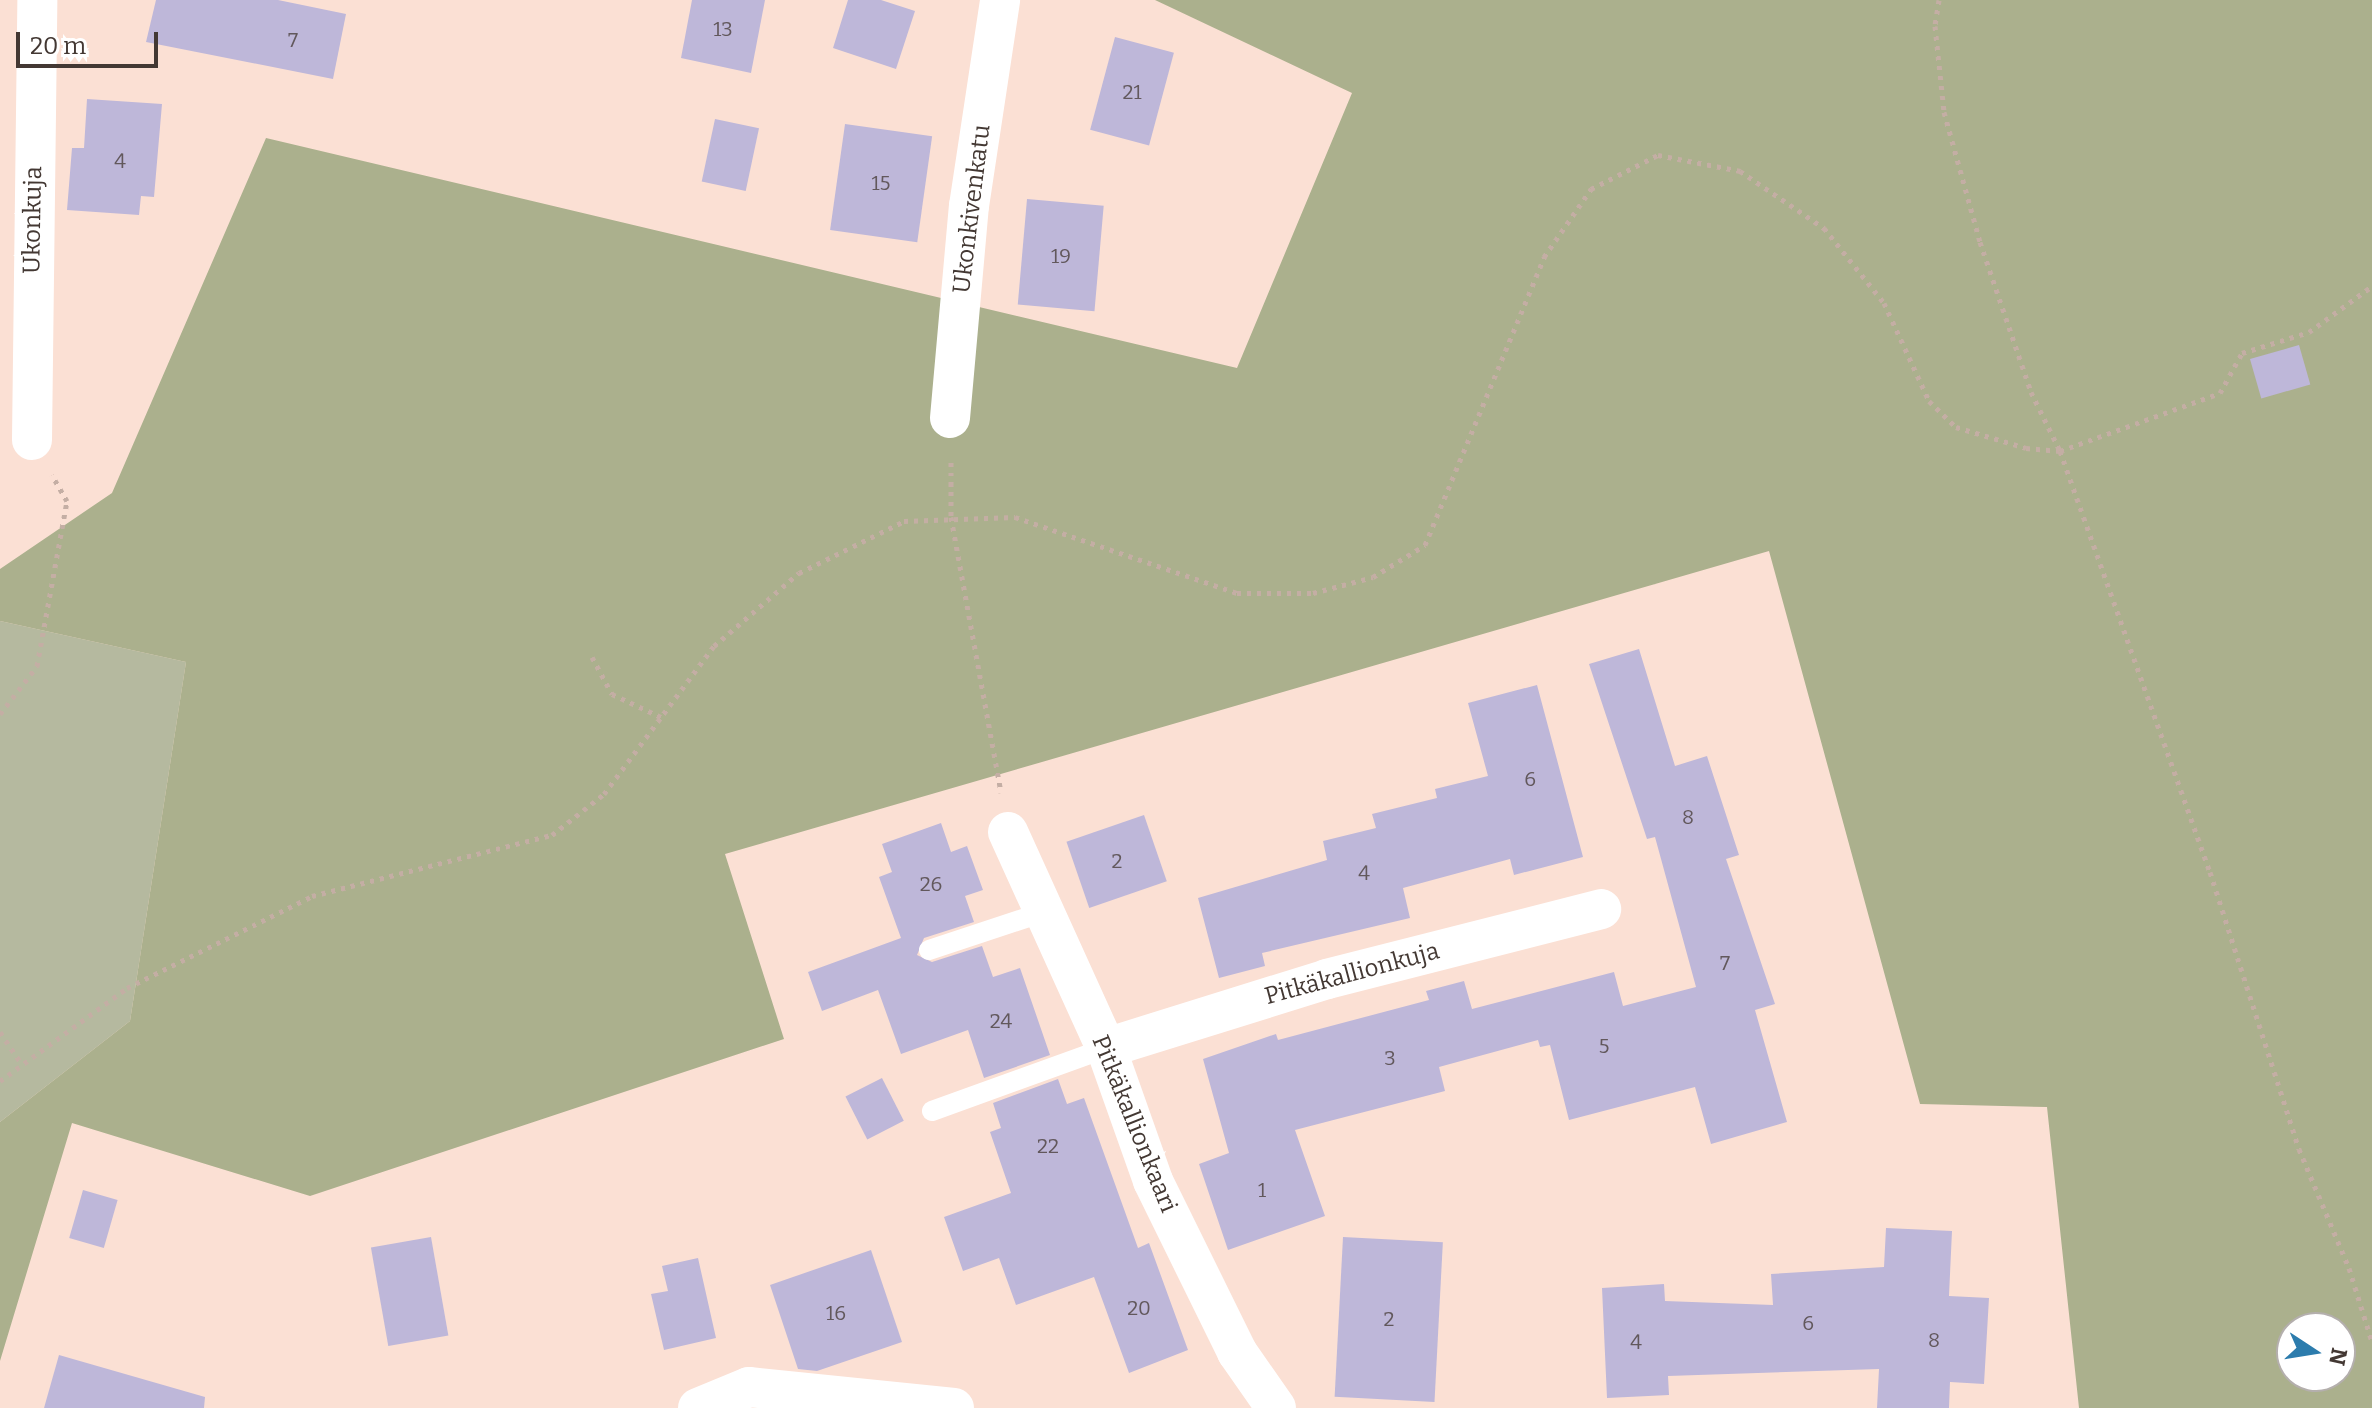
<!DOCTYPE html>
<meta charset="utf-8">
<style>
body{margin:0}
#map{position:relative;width:2372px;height:1408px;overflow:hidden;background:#fbe0d4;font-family:Bitter,serif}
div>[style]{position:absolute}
.green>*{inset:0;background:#b5b99f}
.forest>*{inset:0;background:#abb08d}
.building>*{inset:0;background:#beb7d9;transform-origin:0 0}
.path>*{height:5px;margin-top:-2.5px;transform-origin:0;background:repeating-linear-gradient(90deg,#c4aea4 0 4px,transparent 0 10px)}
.service>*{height:20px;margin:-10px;padding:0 10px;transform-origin:10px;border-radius:10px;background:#fff}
.minor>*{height:40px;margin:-20px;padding:0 20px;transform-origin:20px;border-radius:20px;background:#fff}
span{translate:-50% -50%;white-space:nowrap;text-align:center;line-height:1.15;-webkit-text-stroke:6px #fff;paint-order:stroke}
.number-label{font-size:20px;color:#62585c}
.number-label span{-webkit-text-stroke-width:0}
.street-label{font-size:24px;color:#433833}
.north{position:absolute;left:2276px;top:1312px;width:80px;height:80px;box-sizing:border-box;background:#fff;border:2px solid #b4afad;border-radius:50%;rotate:102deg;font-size:22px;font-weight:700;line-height:32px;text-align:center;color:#433833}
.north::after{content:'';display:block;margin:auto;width:28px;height:36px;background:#2c7cad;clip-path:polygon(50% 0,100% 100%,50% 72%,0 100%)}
.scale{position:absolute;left:16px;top:32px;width:142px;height:36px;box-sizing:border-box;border:4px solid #433833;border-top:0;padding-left:10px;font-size:24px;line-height:28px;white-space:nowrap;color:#433833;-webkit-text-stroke:6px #fff;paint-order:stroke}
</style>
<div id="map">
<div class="green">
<div style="clip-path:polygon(0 621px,186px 662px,130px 1021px,0 1122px)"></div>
</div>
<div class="forest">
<div style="clip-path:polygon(evenodd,1155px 0,2372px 0,2372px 1408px,2079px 1408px,2047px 1107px,1920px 1104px,1769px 551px,725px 854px,784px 1039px,310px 1196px,72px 1123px,0 1361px,0 1122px,130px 1021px,186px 662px,0 621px,0 569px,112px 493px,266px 138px,1237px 368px,1352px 93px,1155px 0,2292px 1328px,2340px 1328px,2340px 1376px,2292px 1376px,2292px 1328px)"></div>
</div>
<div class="building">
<div style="clip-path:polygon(156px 0,278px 0,346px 14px,333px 79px,146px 42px)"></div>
<div style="clip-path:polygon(692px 0,765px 0,751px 73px,681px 58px)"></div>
<div style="clip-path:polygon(848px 0,881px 0,915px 11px,896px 69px,833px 48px)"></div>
<div style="left:1115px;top:37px;width:61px;height:96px;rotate:15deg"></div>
<div style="clip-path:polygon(87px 99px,162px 104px,154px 197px,141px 196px,139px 215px,67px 210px,72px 148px,84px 148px)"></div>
<div style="left:715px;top:119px;width:45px;height:64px;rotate:12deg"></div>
<div style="left:845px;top:124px;width:88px;height:107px;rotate:8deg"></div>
<div style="left:1027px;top:199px;width:77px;height:106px;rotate:5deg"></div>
<div style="left:2299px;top:345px;width:41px;height:51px;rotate:74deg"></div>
<div style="clip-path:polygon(1639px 649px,1675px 766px,1707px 756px,1739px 855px,1726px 859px,1775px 1004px,1755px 1010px,1787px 1122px,1711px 1144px,1695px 1087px,1569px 1120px,1550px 1045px,1540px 1047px,1538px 1040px,1439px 1067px,1445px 1091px,1295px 1130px,1325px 1216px,1228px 1250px,1199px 1164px,1229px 1153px,1203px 1059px,1276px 1034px,1278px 1040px,1429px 1000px,1426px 991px,1464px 981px,1472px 1009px,1614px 972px,1623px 1006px,1696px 987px,1655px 837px,1647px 839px,1589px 664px)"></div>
<div style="clip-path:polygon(1537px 685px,1583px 857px,1514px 875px,1510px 859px,1403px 888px,1410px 918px,1262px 953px,1265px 966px,1219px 978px,1198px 898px,1327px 860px,1323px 841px,1376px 828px,1372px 814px,1437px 798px,1435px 789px,1488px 776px,1468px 703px)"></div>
<div style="left:1144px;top:815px;width:70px;height:82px;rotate:71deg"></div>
<div style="clip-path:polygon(941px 823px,951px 852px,967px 846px,983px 890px,965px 896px,974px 922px,924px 938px,917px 955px,932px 962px,982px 946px,993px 977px,1020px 968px,1050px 1055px,984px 1078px,968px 1030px,901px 1054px,878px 990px,822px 1011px,808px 972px,901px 938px,879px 877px,892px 872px,882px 844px)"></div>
<div style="left:882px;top:1078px;width:48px;height:41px;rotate:63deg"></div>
<div style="clip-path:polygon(1058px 1079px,1067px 1104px,1084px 1098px,1138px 1248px,1149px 1243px,1188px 1350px,1129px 1373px,1094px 1277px,1016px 1305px,999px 1258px,963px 1271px,944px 1217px,1011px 1193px,990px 1132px,1001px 1128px,993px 1103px)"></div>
<div style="left:83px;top:1190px;width:36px;height:50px;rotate:16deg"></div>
<div style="clip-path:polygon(1886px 1228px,1952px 1231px,1949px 1296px,1989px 1298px,1984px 1384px,1950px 1382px,1949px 1408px,1877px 1408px,1879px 1369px,1668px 1376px,1669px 1395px,1607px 1398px,1602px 1288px,1664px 1284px,1665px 1301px,1773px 1305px,1771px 1274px,1884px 1267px)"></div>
<div style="left:431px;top:1237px;width:100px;height:61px;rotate:80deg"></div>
<div style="left:1343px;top:1237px;width:100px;height:160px;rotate:3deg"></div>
<div style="clip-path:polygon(871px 1250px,902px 1342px,817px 1371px,798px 1369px,770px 1285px)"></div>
<div style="clip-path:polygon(698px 1258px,716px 1338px,664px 1350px,651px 1294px,668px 1291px,662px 1266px)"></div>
<div style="clip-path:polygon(59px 1355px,205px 1397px,204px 1408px,44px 1408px)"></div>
</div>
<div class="path">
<div style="left:1939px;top:0;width:26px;rotate:99deg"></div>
<div style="left:1935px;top:26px;width:86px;rotate:84deg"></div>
<div style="left:1944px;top:112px;width:135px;rotate:74.5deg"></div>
<div style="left:1980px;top:242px;width:158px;rotate:71.2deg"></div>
<div style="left:2031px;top:392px;width:66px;rotate:63.8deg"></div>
<div style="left:2060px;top:451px;width:447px;rotate:70.4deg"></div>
<div style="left:2210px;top:872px;width:291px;rotate:72.2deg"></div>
<div style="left:2299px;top:1149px;width:129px;rotate:67.2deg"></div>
<div style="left:2349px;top:1268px;width:77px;rotate:72.7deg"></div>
<div style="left:951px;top:462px;width:55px;rotate:90deg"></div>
<div style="left:951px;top:517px;width:280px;rotate:79.7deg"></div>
<div style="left:592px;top:657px;width:42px;rotate:61.6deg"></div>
<div style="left:612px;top:694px;width:54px;rotate:25.1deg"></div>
<div style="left:0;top:714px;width:61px;rotate:-52.4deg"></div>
<div style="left:37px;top:666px;width:168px;rotate:-79.7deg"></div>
<div style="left:67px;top:501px;width:30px;rotate:-120deg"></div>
<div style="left:0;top:1032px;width:37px;rotate:56deg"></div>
<div style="left:0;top:1081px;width:157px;rotate:-36.2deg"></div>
<div style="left:127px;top:988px;width:207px;rotate:-26.4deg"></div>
<div style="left:312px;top:896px;width:248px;rotate:-14.3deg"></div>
<div style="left:552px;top:835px;width:66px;rotate:-38.3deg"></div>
<div style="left:604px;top:794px;width:184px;rotate:-53.4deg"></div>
<div style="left:714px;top:646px;width:112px;rotate:-40.7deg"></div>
<div style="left:799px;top:573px;width:117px;rotate:-26.3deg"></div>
<div style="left:904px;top:521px;width:111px;rotate:-2.1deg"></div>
<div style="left:1015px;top:517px;width:235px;rotate:18.9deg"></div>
<div style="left:1237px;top:593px;width:76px"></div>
<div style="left:1313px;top:593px;width:62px;rotate:-14.9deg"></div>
<div style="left:1373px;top:577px;width:61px;rotate:-31.6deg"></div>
<div style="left:1425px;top:545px;width:312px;rotate:-67.5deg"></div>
<div style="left:1544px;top:257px;width:83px;rotate:-55.3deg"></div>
<div style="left:1591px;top:189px;width:75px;rotate:-26.9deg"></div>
<div style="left:1658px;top:155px;width:84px;rotate:11deg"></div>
<div style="left:1740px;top:171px;width:102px;rotate:34.2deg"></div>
<div style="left:1824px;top:228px;width:96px;rotate:51.3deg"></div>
<div style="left:1884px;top:303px;width:108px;rotate:65.3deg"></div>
<div style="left:1929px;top:401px;width:37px;rotate:44deg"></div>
<div style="left:1956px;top:427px;width:73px;rotate:16.7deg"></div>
<div style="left:2026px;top:448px;width:34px;rotate:5deg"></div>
<div style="left:2060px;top:451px;width:170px;rotate:-19.9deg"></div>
<div style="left:2220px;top:393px;width:46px;rotate:-61.2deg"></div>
<div style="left:2242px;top:353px;width:70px;rotate:-17.4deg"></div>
<div style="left:2309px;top:332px;width:78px;rotate:-36.1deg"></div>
</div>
<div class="service">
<div style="left:929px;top:950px;width:121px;rotate:-18.3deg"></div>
<div style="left:932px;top:1111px;width:185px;rotate:-19.9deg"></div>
</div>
<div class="minor">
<div style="left:950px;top:418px;width:213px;rotate:-84.9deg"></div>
<div style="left:969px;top:206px;width:208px;rotate:-81.4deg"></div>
<div style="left:32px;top:440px;width:440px;rotate:-89.3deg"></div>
<div style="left:1008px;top:832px;width:237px;rotate:65.6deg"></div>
<div style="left:1106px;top:1048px;width:141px;rotate:70.5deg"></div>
<div style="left:1153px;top:1181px;width:191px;rotate:63.8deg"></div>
<div style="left:1237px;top:1352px;width:68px;rotate:55.1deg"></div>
<div style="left:1106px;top:1048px;width:232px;rotate:-17.3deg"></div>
<div style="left:1327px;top:979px;width:283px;rotate:-14.3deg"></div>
<div style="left:698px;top:1408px;width:55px;rotate:-22.4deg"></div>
<div style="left:749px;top:1387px;width:206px;rotate:5.8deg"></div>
</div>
<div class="number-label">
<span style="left:723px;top:29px">13</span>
<span style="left:293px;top:40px">7</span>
<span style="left:1132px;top:92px">21</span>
<span style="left:120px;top:161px">4</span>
<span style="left:881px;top:183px">15</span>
<span style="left:1061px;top:256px">19</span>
<span style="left:1530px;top:779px">6</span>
<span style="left:1688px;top:817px">8</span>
<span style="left:1117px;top:861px">2</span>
<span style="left:1364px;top:873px">4</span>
<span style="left:931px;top:884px">26</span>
<span style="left:1725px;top:963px">7</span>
<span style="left:1001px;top:1021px">24</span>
<span style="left:1604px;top:1046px">5</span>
<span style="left:1390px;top:1058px">3</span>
<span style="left:1048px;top:1146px">22</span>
<span style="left:1262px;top:1190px">1</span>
<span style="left:1139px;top:1308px">20</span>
<span style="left:836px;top:1313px">16</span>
<span style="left:1389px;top:1319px">2</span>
<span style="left:1808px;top:1323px">6</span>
<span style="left:1934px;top:1340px">8</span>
<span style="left:1636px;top:1342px">4</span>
</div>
<div class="street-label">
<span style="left:972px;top:209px;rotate:-83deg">Ukonkivenkatu</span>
<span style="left:33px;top:220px;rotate:-89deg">Ukonkuja</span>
<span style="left:1352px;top:974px;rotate:-15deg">Pitkäkallionkuja</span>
<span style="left:1134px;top:1124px;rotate:68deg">Pitkäkallionkaari</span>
</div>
<div class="north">N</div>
<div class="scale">20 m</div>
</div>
